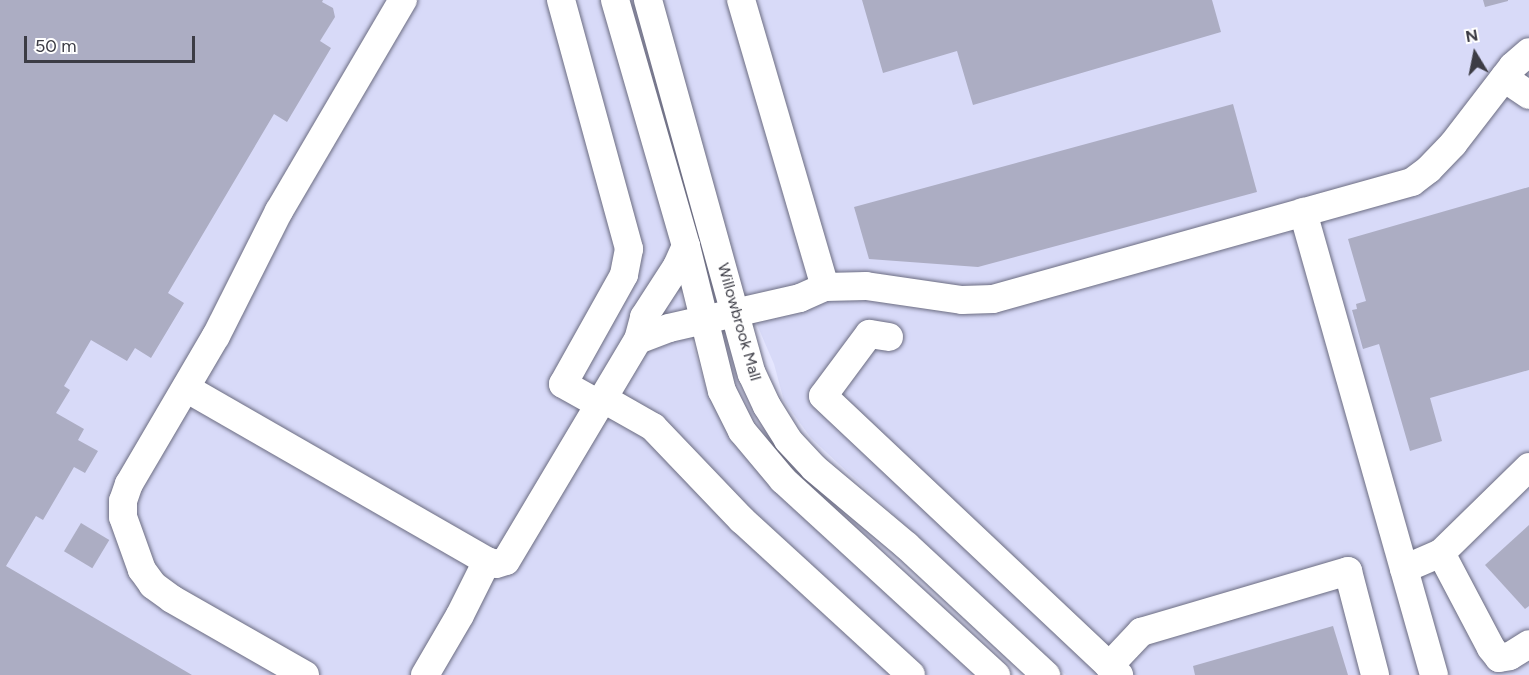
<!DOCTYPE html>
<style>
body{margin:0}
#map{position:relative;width:1529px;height:675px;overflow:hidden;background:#e5e6fe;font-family:Figtree,sans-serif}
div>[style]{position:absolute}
.built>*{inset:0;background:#d8daf8}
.building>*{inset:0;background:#acadc3;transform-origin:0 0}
.roads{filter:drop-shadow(0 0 2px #6b6c81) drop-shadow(0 0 2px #6b6c81)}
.minor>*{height:28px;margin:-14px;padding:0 14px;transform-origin:14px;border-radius:14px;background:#fff}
span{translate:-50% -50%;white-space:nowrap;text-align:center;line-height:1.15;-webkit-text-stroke:4.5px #fff;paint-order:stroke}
.street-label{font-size:16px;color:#3c3c45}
.north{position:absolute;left:1445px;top:24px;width:60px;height:60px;-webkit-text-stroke:4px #fff;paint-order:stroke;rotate:350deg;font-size:16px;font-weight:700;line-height:24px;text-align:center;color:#3c3c45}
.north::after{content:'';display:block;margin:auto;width:21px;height:27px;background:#3c3c45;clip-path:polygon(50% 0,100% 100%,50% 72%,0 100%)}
.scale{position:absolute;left:24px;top:36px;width:171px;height:27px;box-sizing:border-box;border:3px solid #3c3c45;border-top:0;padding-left:8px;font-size:18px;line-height:21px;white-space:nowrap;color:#3c3c45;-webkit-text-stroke:4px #fff;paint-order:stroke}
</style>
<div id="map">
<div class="built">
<div style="clip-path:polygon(0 0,602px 0,668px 228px,688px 331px,709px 397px,731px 438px,980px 675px,0 675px)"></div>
<div style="clip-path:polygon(655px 0,1529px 0,1529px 675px,1066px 675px,811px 438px,784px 401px,774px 364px,736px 276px)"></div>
</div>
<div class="building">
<div style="clip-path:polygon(0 0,323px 0,322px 2px,333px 8px,335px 17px,320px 41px,331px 48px,287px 122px,274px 114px,168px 293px,184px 303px,151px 358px,135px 348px,127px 361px,91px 340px,64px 386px,70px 390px,56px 413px,84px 429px,78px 440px,98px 451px,85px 473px,74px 467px,43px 520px,36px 516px,6px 566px,192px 675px,0 675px)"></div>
<div style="clip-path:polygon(862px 0,1212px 0,1221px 32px,973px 105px,957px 51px,883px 73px)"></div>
<div style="clip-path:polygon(1483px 0,1508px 0,1508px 1px,1485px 7px)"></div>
<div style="clip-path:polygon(1233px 104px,1257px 192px,978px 267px,869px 259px,854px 207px)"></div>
<div style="clip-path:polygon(1529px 187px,1529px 370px,1430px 398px,1442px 441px,1410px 451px,1379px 344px,1363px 349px,1352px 310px,1357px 309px,1356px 304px,1366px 301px,1348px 239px)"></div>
<div style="left:81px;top:523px;width:33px;height:33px;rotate:31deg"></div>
<div style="clip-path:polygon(1529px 525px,1529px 606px,1525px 609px,1485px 565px)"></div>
<div style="clip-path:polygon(1333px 626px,1348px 675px,1195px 675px,1193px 666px)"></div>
</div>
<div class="roads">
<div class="minor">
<div style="left:561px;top:0;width:258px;rotate:74.7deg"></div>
<div style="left:629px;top:249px;width:26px;rotate:101deg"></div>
<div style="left:624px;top:275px;width:125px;rotate:119.2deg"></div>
<div style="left:563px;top:384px;width:41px;rotate:29.1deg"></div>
<div style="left:615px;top:0;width:256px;rotate:73.9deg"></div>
<div style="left:686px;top:246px;width:149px;rotate:76.1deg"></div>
<div style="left:722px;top:391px;width:45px;rotate:63.4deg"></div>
<div style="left:742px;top:431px;width:64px;rotate:50.1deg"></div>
<div style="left:783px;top:480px;width:289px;rotate:42.5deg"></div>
<div style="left:648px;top:0;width:388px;rotate:74.5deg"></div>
<div style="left:752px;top:374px;width:35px;rotate:65deg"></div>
<div style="left:767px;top:406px;width:40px;rotate:58deg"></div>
<div style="left:788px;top:440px;width:38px;rotate:47deg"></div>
<div style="left:814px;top:468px;width:121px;rotate:40deg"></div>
<div style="left:907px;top:546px;width:190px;rotate:42.9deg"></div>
<div style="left:1504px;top:78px;width:30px;rotate:34deg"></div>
<div style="left:1303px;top:212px;width:481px;rotate:74.2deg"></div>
<div style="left:825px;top:287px;width:41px;rotate:-1.4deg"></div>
<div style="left:866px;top:286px;width:97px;rotate:8.3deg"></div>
<div style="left:962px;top:300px;width:31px;rotate:-2deg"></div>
<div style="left:993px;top:299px;width:435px;rotate:-15.6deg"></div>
<div style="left:1412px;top:182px;width:21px;rotate:-37deg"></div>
<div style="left:1429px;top:169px;width:35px;rotate:-46deg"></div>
<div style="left:1453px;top:144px;width:98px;rotate:-52.4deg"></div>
<div style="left:1513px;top:66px;width:21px;rotate:-41deg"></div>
<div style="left:889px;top:337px;width:20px;rotate:-171deg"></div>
<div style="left:869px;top:334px;width:77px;rotate:126.6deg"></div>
<div style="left:823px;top:396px;width:407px;rotate:43.3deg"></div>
<div style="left:638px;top:340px;width:24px;rotate:-75deg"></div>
<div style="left:644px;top:317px;width:61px;rotate:-57.1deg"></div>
<div style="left:677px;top:266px;width:22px;rotate:-66deg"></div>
<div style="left:186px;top:388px;width:347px;rotate:29.9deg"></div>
<div style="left:602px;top:398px;width:59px;rotate:29.6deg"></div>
<div style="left:653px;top:427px;width:129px;rotate:46.3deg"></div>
<div style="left:742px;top:520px;width:229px;rotate:42.5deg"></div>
<div style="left:1441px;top:553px;width:107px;rotate:62.2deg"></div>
<div style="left:1491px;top:648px;width:13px;rotate:51deg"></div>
<div style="left:1499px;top:658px;width:11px;rotate:-10deg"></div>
<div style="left:1510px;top:656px;width:22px;rotate:-32deg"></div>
<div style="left:1404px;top:569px;width:40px;rotate:-23.4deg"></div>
<div style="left:1441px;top:553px;width:123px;rotate:-44.3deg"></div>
<div style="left:1109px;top:666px;width:47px;rotate:-46.7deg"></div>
<div style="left:1141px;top:632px;width:216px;rotate:-16.4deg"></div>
<div style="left:1348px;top:571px;width:107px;rotate:75.4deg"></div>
<div style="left:305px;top:675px;width:153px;rotate:-150.3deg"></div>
<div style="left:172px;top:599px;width:24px;rotate:-144deg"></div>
<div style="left:153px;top:585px;width:19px;rotate:-126deg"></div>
<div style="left:142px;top:570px;width:56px;rotate:-109.7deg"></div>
<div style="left:123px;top:517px;width:16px;rotate:-90deg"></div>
<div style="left:123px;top:501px;width:18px;rotate:-71deg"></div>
<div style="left:129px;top:484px;width:172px;rotate:-59.6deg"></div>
<div style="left:216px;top:336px;width:140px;rotate:-63.3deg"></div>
<div style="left:279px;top:211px;width:245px;rotate:-59.6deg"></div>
<div style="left:425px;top:675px;width:69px;rotate:-59.7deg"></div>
<div style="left:460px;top:615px;width:60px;rotate:-63.4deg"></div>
<div style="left:487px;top:561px;width:9px;rotate:18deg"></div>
<div style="left:496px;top:564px;width:10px;rotate:-17deg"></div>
<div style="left:506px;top:561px;width:257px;rotate:-59.2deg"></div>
<div style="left:638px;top:340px;width:33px;rotate:-21deg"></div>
<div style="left:669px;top:328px;width:134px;rotate:-12.9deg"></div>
<div style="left:800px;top:298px;width:27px;rotate:-24deg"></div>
<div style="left:825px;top:287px;width:299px;rotate:-106.3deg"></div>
</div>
</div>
<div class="street-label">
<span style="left:739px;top:322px;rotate:74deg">Willowbrook Mall</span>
</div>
<div class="north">N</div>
<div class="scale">50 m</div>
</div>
